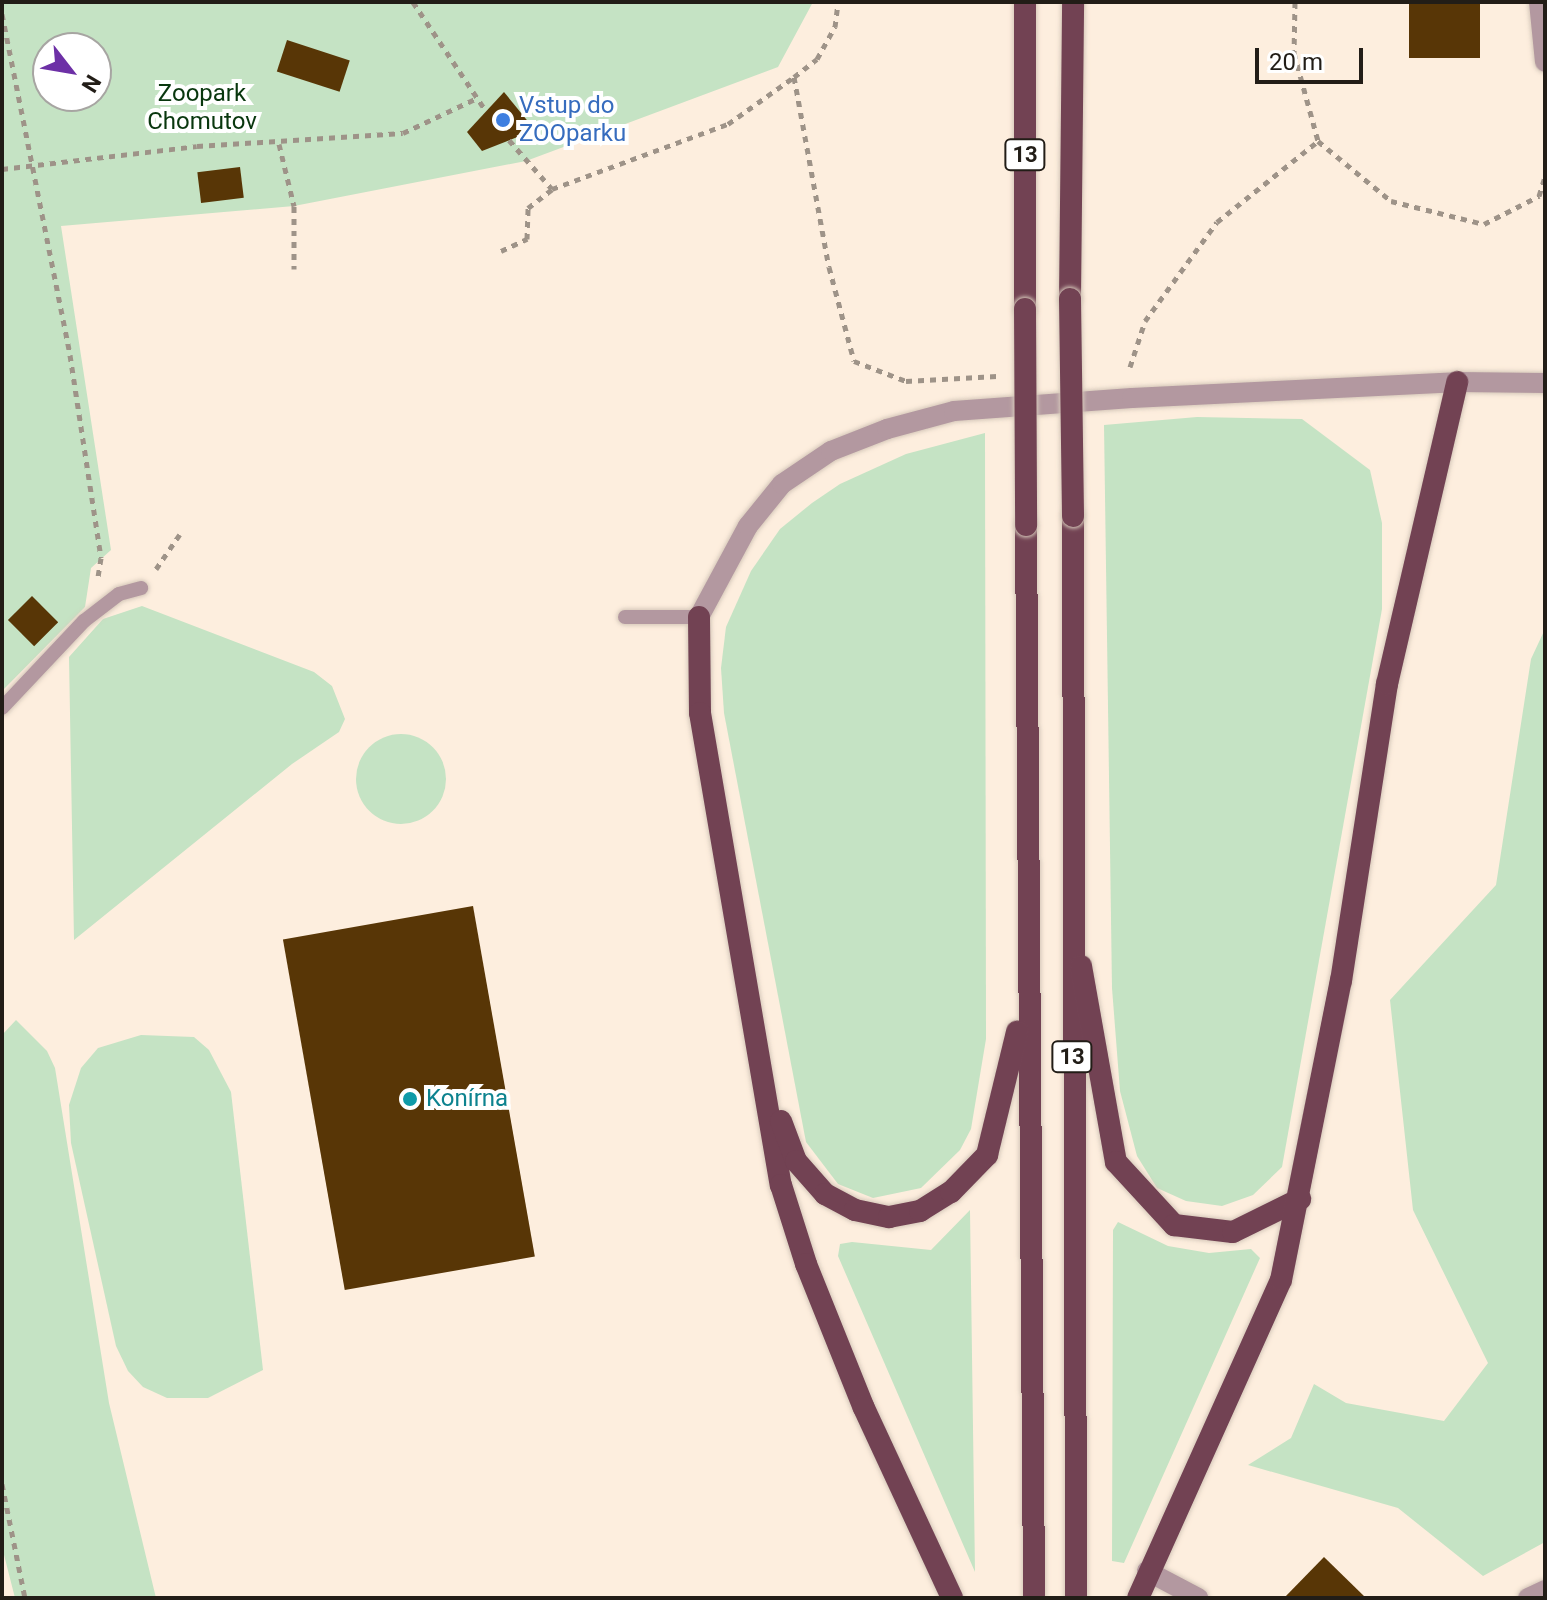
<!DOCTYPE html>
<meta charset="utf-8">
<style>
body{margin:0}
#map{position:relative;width:1547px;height:1600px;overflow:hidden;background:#fdeede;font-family:Roboto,sans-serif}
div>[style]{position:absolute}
.green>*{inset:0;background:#c5e3c4}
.round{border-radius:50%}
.building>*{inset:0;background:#583606;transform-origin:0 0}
.path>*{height:5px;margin-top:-2.5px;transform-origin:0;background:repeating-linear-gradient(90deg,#9e9388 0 6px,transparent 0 12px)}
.roads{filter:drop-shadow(0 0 2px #d6c8ba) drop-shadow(0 0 2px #d6c8ba)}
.service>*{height:14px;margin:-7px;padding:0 7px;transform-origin:7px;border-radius:7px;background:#b398a0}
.minor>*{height:20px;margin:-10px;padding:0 10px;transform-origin:10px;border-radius:10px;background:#b398a0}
.tertiary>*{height:20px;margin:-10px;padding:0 10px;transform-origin:10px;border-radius:10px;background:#b398a0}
.trunk>*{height:22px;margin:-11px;padding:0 11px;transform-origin:11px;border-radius:11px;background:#724253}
.bridges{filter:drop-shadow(0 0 2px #d6c8ba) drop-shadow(0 0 2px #d6c8ba)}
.trunk-bridge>*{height:22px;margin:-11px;padding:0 11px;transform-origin:11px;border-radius:11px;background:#724253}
.dots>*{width:22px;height:22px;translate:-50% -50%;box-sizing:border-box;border:4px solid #fff;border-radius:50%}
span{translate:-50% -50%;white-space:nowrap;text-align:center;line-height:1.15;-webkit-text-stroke:8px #fff;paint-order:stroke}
.shield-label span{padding:2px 6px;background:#fff;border:2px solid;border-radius:6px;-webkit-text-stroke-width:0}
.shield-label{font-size:22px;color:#221d17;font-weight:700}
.park-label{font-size:24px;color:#09370e}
.shop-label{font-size:24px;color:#366cbe}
.left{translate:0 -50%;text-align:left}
.culture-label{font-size:24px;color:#0d838f}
.frame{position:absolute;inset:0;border:4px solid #221d17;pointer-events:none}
.north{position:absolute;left:32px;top:32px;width:80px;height:80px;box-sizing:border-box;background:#fff;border:2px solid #a7a5a2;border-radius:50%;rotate:121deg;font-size:22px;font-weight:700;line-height:32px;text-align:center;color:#221d17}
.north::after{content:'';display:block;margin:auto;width:28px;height:36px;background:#6d30a6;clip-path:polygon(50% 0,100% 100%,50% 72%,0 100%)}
.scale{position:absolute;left:1255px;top:48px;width:108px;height:36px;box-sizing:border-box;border:4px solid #221d17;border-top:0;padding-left:10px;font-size:24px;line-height:28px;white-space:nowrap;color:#221d17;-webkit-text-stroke:6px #fff;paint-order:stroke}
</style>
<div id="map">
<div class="green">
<div style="clip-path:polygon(evenodd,2px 2px,813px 2px,778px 67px,526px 161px,294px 206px,61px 226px,111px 550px,91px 568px,85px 607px,2px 691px,2px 2px,48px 48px,96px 48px,96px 96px,48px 96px,48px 48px)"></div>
<div style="clip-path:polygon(1197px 417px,1302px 419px,1370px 470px,1382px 523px,1382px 609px,1282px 1167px,1253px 1195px,1222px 1206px,1186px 1201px,1157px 1188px,1137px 1156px,1120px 1091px,1112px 988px,1104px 425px)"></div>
<div style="clip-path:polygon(985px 433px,986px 1039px,971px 1129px,960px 1150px,921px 1188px,873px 1198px,838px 1184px,806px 1142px,724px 713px,721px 668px,726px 627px,751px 571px,780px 529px,812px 503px,840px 484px,906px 454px)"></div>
<div style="clip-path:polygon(142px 606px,314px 672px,332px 686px,345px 719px,339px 732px,292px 764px,74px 940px,69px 657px,103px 619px)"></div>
<div style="clip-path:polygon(1545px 629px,1545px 1542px,1483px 1576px,1398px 1508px,1248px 1465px,1291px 1438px,1314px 1384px,1346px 1403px,1444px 1421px,1488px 1363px,1413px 1210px,1390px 1000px,1496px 885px,1531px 659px)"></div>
<div class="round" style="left:356px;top:734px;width:90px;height:90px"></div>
<div style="clip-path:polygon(16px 1020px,47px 1051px,55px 1068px,109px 1403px,156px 1598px,15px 1598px,2px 1547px,2px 1035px)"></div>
<div style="clip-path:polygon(141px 1035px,194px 1037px,209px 1050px,231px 1092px,263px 1370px,208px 1398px,167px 1398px,143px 1387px,128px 1371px,116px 1346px,71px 1143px,69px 1105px,81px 1068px,98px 1048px)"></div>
<div style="clip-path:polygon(970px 1210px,975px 1572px,838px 1256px,840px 1244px,852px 1242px,931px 1250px)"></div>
<div style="clip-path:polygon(1118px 1222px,1168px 1246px,1209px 1253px,1251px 1249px,1260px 1258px,1124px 1563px,1112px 1561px,1113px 1230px)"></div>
</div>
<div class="building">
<div style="left:1409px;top:2px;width:71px;height:56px"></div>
<div style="left:287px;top:40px;width:66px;height:33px;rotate:18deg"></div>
<div style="clip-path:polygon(504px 92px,535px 130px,482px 151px,467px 132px)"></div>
<div style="left:240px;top:167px;width:31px;height:43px;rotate:83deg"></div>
<div style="left:32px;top:596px;width:37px;height:34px;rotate:45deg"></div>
<div style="left:473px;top:906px;width:356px;height:193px;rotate:80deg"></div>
<div style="clip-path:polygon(1324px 1557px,1366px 1598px,1284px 1598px)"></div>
</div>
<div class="path">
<div style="left:413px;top:2px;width:131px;rotate:56.2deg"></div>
<div style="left:1295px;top:2px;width:51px;rotate:91.1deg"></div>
<div style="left:1294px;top:53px;width:91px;rotate:74.7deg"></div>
<div style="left:1318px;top:141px;width:94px;rotate:39.4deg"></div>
<div style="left:1391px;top:201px;width:96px;rotate:13.9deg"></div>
<div style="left:1484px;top:224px;width:62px;rotate:-27deg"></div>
<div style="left:1539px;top:196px;width:21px;rotate:-73deg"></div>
<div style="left:2px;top:14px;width:348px;rotate:78.7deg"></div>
<div style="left:70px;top:355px;width:205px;rotate:81.3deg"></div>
<div style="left:101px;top:558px;width:20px;rotate:99deg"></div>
<div style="left:794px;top:77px;width:193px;rotate:79.6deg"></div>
<div style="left:829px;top:267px;width:97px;rotate:75.1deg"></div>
<div style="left:854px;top:361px;width:56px;rotate:21deg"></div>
<div style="left:906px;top:381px;width:91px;rotate:-3.1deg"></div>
<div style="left:509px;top:140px;width:65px;rotate:48.7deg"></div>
<div style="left:279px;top:144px;width:64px;rotate:76.4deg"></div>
<div style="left:294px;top:206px;width:63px;rotate:90deg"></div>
<div style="left:2px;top:169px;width:196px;rotate:-6.7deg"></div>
<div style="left:197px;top:146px;width:206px;rotate:-3.6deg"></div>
<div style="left:403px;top:133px;width:82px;rotate:-25.3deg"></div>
<div style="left:501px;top:251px;width:29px;rotate:-25deg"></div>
<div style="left:527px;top:239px;width:31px;rotate:-88deg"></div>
<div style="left:528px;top:208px;width:31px;rotate:-38deg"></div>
<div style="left:552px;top:189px;width:188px;rotate:-20.3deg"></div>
<div style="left:728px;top:124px;width:81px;rotate:-35.5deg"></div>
<div style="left:794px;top:77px;width:29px;rotate:-38deg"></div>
<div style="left:817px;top:59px;width:37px;rotate:-61deg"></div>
<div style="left:835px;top:27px;width:25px;rotate:-83deg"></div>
<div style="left:1130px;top:367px;width:48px;rotate:-71.9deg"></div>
<div style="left:1145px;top:321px;width:122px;rotate:-54deg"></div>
<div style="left:1217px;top:222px;width:129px;rotate:-38.7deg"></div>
<div style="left:156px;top:569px;width:42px;rotate:-55.6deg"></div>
<div style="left:2px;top:1484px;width:116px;rotate:78.6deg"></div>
</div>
<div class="roads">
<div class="service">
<div style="left:625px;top:617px;width:74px"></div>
<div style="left:2px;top:708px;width:120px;rotate:-46.7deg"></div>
<div style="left:84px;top:621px;width:44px;rotate:-37.6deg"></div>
<div style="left:119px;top:594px;width:23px;rotate:-15deg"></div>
</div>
<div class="minor">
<div style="left:1539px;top:2px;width:60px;rotate:84.3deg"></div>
<div style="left:1147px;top:1571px;width:58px;rotate:27.9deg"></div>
<div style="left:1528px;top:1598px;width:19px;rotate:-25deg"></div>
</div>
<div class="tertiary">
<div style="left:699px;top:617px;width:103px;rotate:-61.7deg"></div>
<div style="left:748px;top:526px;width:54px;rotate:-51deg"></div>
<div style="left:782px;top:484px;width:59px;rotate:-34deg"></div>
<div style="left:831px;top:451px;width:60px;rotate:-21.4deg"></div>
<div style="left:887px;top:429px;width:69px;rotate:-15deg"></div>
<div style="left:954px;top:411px;width:178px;rotate:-4.2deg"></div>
<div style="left:1132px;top:398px;width:325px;rotate:-2.8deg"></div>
<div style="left:1457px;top:382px;width:88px;rotate:0.7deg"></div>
</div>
<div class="trunk">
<div style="left:1070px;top:299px;width:297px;rotate:-89.4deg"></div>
<div style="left:1025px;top:309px;width:307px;rotate:-90deg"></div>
<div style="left:1073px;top:516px;width:1082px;rotate:89.84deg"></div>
<div style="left:1026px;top:525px;width:1073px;rotate:89.57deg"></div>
<div style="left:699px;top:617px;width:96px;rotate:89.4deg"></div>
<div style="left:700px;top:713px;width:479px;rotate:80.3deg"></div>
<div style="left:781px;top:1185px;width:83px;rotate:72.4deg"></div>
<div style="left:806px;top:1264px;width:155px;rotate:68.1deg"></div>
<div style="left:864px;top:1408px;width:209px;rotate:65.1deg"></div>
<div style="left:1081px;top:966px;width:199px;rotate:79.9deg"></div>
<div style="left:1116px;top:1162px;width:86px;rotate:47.4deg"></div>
<div style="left:1174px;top:1225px;width:59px;rotate:6.8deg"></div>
<div style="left:1233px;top:1232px;width:75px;rotate:-26.2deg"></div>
<div style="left:781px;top:1121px;width:43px;rotate:69.4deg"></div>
<div style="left:796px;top:1161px;width:44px;rotate:48.7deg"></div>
<div style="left:825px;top:1194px;width:34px;rotate:28deg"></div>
<div style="left:855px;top:1210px;width:35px;rotate:12deg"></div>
<div style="left:889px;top:1217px;width:32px;rotate:-11deg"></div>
<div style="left:920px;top:1211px;width:36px;rotate:-32deg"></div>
<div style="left:951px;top:1192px;width:52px;rotate:-45.8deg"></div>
<div style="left:987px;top:1155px;width:127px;rotate:-76.3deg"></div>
<div style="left:1138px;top:1598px;width:349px;rotate:-65.8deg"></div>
<div style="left:1281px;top:1280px;width:305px;rotate:-78.7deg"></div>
<div style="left:1341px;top:981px;width:301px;rotate:-81.2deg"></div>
<div style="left:1387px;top:684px;width:310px;rotate:-76.9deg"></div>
</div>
</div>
<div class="bridges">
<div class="trunk-bridge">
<div style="left:1070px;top:299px;width:217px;rotate:89.2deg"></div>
<div style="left:1025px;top:309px;width:216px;rotate:89.7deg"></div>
</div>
</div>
<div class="dots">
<div style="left:503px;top:120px;background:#3f7fe0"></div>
<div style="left:410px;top:1099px;background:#0f9aa8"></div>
</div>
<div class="shield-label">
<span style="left:1025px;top:155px">13</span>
<span style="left:1072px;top:1057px">13</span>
</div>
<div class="park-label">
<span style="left:202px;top:108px">Zoopark<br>Chomutov</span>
</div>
<div class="shop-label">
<span class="left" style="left:519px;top:120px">Vstup do<br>ZOOparku</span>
</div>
<div class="culture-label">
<span class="left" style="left:426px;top:1099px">Konírna</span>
</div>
<div class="frame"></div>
<div class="north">N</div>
<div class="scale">20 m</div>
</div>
